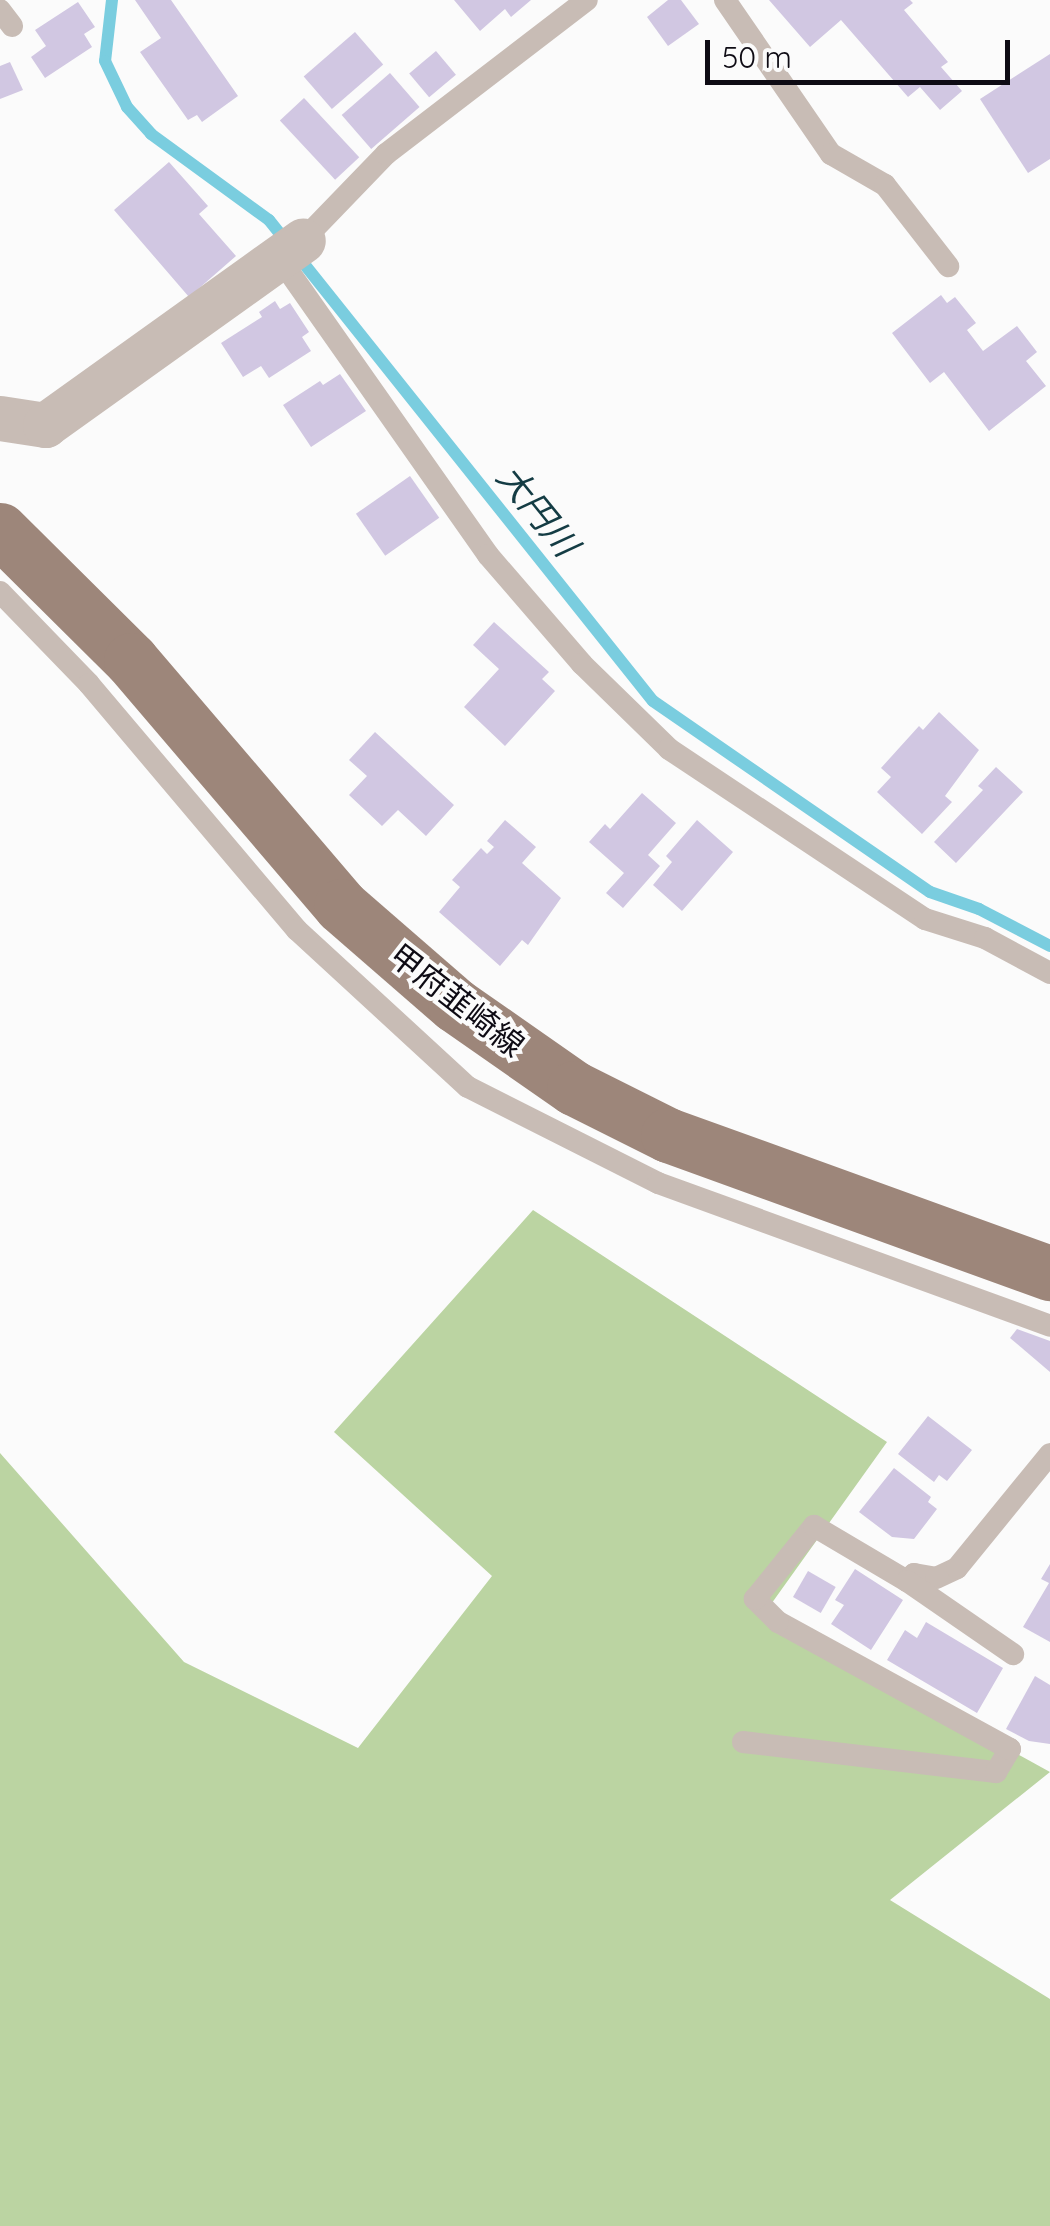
<!DOCTYPE html>
<meta charset="utf-8">
<style>
body{margin:0}
#map{position:relative;width:1050px;height:2226px;overflow:hidden;background:#fbfbfb;font-family:Quicksand,"Noto Sans JP",sans-serif}
div>[style]{position:absolute}
.green>*{inset:0;background:#bbd4a2}
.stream>*{height:12px;margin:-6px;padding:0 6px;transform-origin:6px;border-radius:6px;background:#7acddf}
.building>*{inset:0;background:#d1c7e2;transform-origin:0 0}
.service>*{height:22px;margin:-11px;padding:0 11px;transform-origin:11px;border-radius:11px;background:#c8bcb5}
.minor>*{height:45px;margin:-22.5px;padding:0 22.5px;transform-origin:22.5px;border-radius:22.5px;background:#c8bcb5}
.primary>*{height:55px;margin:-27.5px;padding:0 27.5px;transform-origin:27.5px;border-radius:27.5px;background:#9d867a}
span{translate:-50% -50%;white-space:nowrap;text-align:center;line-height:1.15;-webkit-text-stroke:8px #fbfbfb;paint-order:stroke}
.street-label{font-size:32px;color:#0e0b14}
.water-label{font-size:35px;color:#143c44;font-style:italic}
.scale{position:absolute;left:705px;top:40px;width:305px;height:45px;box-sizing:border-box;border:5px solid #0e0b14;border-top:0;padding-left:12px;font-size:30px;line-height:35px;white-space:nowrap;color:#0e0b14;-webkit-text-stroke:8px #fbfbfb;paint-order:stroke}
</style>
<div id="map">
<div class="green">
<div style="clip-path:polygon(533px 1210px,887px 1442px,764px 1614px,1050px 1772px,890px 1900px,1050px 1999px,1050px 2226px,0 2226px,0 1453px,184px 1662px,358px 1748px,492px 1576px,334px 1432px)"></div>
</div>
<div class="stream">
<div style="left:112px;top:0;width:61px;rotate:96.5deg"></div>
<div style="left:105px;top:61px;width:51px;rotate:64.4deg"></div>
<div style="left:127px;top:107px;width:36px;rotate:48deg"></div>
<div style="left:151px;top:134px;width:146px;rotate:36.1deg"></div>
<div style="left:269px;top:220px;width:615px;rotate:51.4deg"></div>
<div style="left:653px;top:701px;width:336px;rotate:34.6deg"></div>
<div style="left:930px;top:892px;width:52px;rotate:19.1deg"></div>
<div style="left:979px;top:909px;width:80px;rotate:27.5deg"></div>
</div>
<div class="building">
<div style="clip-path:polygon(135px 0,171px 0,238px 96px,202px 122px,197px 115px,188px 120px,140px 52px,161px 38px)"></div>
<div style="clip-path:polygon(454px 0,531px 0,511px 17px,505px 9px,480px 31px)"></div>
<div style="clip-path:polygon(668px 0,681px 0,699px 24px,668px 46px,647px 17px)"></div>
<div style="clip-path:polygon(769px 0,910px 0,913px 3px,904px 10px,948px 62px,941px 67px,962px 91px,940px 110px,920px 87px,908px 97px,841px 20px,810px 47px)"></div>
<div style="clip-path:polygon(78px 2px,95px 27px,84px 34px,92px 47px,45px 78px,31px 57px,46px 46px,35px 30px)"></div>
<div style="left:355px;top:32px;width:43px;height:68px;rotate:49deg"></div>
<div style="left:436px;top:51px;width:31px;height:35px;rotate:50deg"></div>
<div style="clip-path:polygon(1050px 54px,1050px 159px,1028px 173px,980px 99px)"></div>
<div style="clip-path:polygon(10px 62px,23px 90px,0 99px,0 66px)"></div>
<div style="left:390px;top:73px;width:45px;height:64px;rotate:49deg"></div>
<div style="left:304px;top:98px;width:81px;height:33px;rotate:47deg"></div>
<div style="clip-path:polygon(169px 162px,208px 206px,199px 214px,236px 256px,189px 297px,114px 210px)"></div>
<div style="clip-path:polygon(941px 295px,947px 303px,955px 297px,976px 323px,967px 330px,983px 351px,1017px 326px,1037px 352px,1026px 361px,1046px 386px,989px 431px,944px 372px,930px 383px,892px 333px)"></div>
<div style="clip-path:polygon(275px 301px,280px 309px,290px 303px,309px 332px,302px 337px,311px 351px,269px 378px,261px 366px,243px 377px,221px 343px,262px 317px,259px 312px)"></div>
<div style="clip-path:polygon(340px 374px,366px 411px,311px 447px,283px 405px,320px 381px,323px 385px)"></div>
<div style="left:410px;top:476px;width:51px;height:66px;rotate:55deg"></div>
<div style="clip-path:polygon(494px 622px,549px 672px,542px 679px,555px 691px,505px 746px,464px 707px,499px 669px,473px 645px)"></div>
<div style="clip-path:polygon(939px 712px,979px 750px,945px 796px,952px 802px,922px 834px,877px 792px,891px 777px,881px 768px,919px 726px,923px 730px)"></div>
<div style="clip-path:polygon(375px 732px,454px 805px,426px 836px,398px 810px,382px 826px,349px 795px,367px 776px,349px 760px)"></div>
<div style="clip-path:polygon(996px 767px,1023px 792px,956px 863px,934px 842px,983px 790px,978px 786px)"></div>
<div style="clip-path:polygon(642px 793px,676px 823px,648px 855px,660px 866px,623px 908px,606px 893px,624px 873px,589px 842px,605px 824px,610px 829px)"></div>
<div style="clip-path:polygon(505px 820px,536px 847px,522px 863px,561px 898px,528px 945px,522px 940px,500px 966px,439px 912px,460px 887px,452px 880px,481px 848px,487px 854px,494px 847px,487px 841px)"></div>
<div style="clip-path:polygon(697px 820px,733px 852px,682px 911px,653px 885px,672px 862px,666px 856px)"></div>
<div style="clip-path:polygon(1017px 1329px,1050px 1341px,1050px 1372px,1010px 1338px)"></div>
<div style="clip-path:polygon(928px 1416px,972px 1450px,947px 1481px,939px 1475px,934px 1482px,898px 1454px)"></div>
<div style="clip-path:polygon(894px 1468px,931px 1497px,928px 1502px,937px 1509px,914px 1539px,892px 1537px,859px 1512px)"></div>
<div style="clip-path:polygon(1050px 1564px,1050px 1642px,1023px 1627px,1049px 1583px,1041px 1579px)"></div>
<div style="clip-path:polygon(855px 1569px,903px 1600px,871px 1650px,831px 1624px,844px 1605px,835px 1600px)"></div>
<div style="left:808px;top:1571px;width:32px;height:30px;rotate:30deg"></div>
<div style="clip-path:polygon(926px 1622px,1003px 1668px,977px 1713px,887px 1660px,905px 1630px,917px 1638px)"></div>
<div style="clip-path:polygon(1035px 1676px,1050px 1685px,1050px 1744px,1029px 1741px,1006px 1729px)"></div>
</div>
<div class="service">
<div style="left:725px;top:0;width:187px;rotate:55.5deg"></div>
<div style="left:831px;top:154px;width:62px;rotate:29.9deg"></div>
<div style="left:885px;top:185px;width:103px;rotate:52.1deg"></div>
<div style="left:0;top:10px;width:20px;rotate:53deg"></div>
<div style="left:303px;top:240px;width:120px;rotate:-46deg"></div>
<div style="left:386px;top:154px;width:253px;rotate:-37.5deg"></div>
<div style="left:280px;top:259px;width:362px;rotate:54.9deg"></div>
<div style="left:488px;top:555px;width:144px;rotate:49.2deg"></div>
<div style="left:582px;top:664px;width:122px;rotate:44.3deg"></div>
<div style="left:669px;top:749px;width:307px;rotate:33.6deg"></div>
<div style="left:925px;top:919px;width:63px;rotate:17.6deg"></div>
<div style="left:985px;top:938px;width:74px;rotate:28.3deg"></div>
<div style="left:0;top:592px;width:128px;rotate:45.9deg"></div>
<div style="left:89px;top:684px;width:322px;rotate:49.8deg"></div>
<div style="left:297px;top:930px;width:232px;rotate:42.6deg"></div>
<div style="left:468px;top:1087px;width:213px;rotate:26.8deg"></div>
<div style="left:658px;top:1183px;width:417px;rotate:20deg"></div>
<div style="left:907px;top:1581px;width:10px;rotate:-45deg"></div>
<div style="left:914px;top:1574px;width:22px;rotate:10deg"></div>
<div style="left:936px;top:1578px;width:23px;rotate:-25deg"></div>
<div style="left:957px;top:1568px;width:147px;rotate:-50.8deg"></div>
<div style="left:743px;top:1742px;width:255px;rotate:6.8deg"></div>
<div style="left:996px;top:1772px;width:27px;rotate:-59deg"></div>
<div style="left:1010px;top:1749px;width:264px;rotate:-151.3deg"></div>
<div style="left:778px;top:1622px;width:33px;rotate:-135deg"></div>
<div style="left:755px;top:1599px;width:94px;rotate:-51.1deg"></div>
<div style="left:814px;top:1526px;width:108px;rotate:30.6deg"></div>
<div style="left:907px;top:1581px;width:129px;rotate:34.6deg"></div>
</div>
<div class="minor">
<div style="left:0;top:418px;width:46px;rotate:8.8deg"></div>
<div style="left:45px;top:425px;width:317px;rotate:-35.6deg"></div>
</div>
<div class="primary">
<div style="left:0;top:530px;width:185px;rotate:44.8deg"></div>
<div style="left:131px;top:660px;width:323px;rotate:49.5deg"></div>
<div style="left:341px;top:906px;width:151px;rotate:41deg"></div>
<div style="left:455px;top:1005px;width:145px;rotate:34.9deg"></div>
<div style="left:574px;top:1088px;width:105px;rotate:26.6deg"></div>
<div style="left:668px;top:1135px;width:406px;rotate:19.9deg"></div>
</div>
<div class="street-label">
<span style="left:457px;top:1000px;rotate:38deg">甲府韮崎線</span>
</div>
<div class="water-label">
<span style="left:538px;top:510px;rotate:51deg">大円川</span>
</div>
<div class="scale">50 m</div>
</div>
